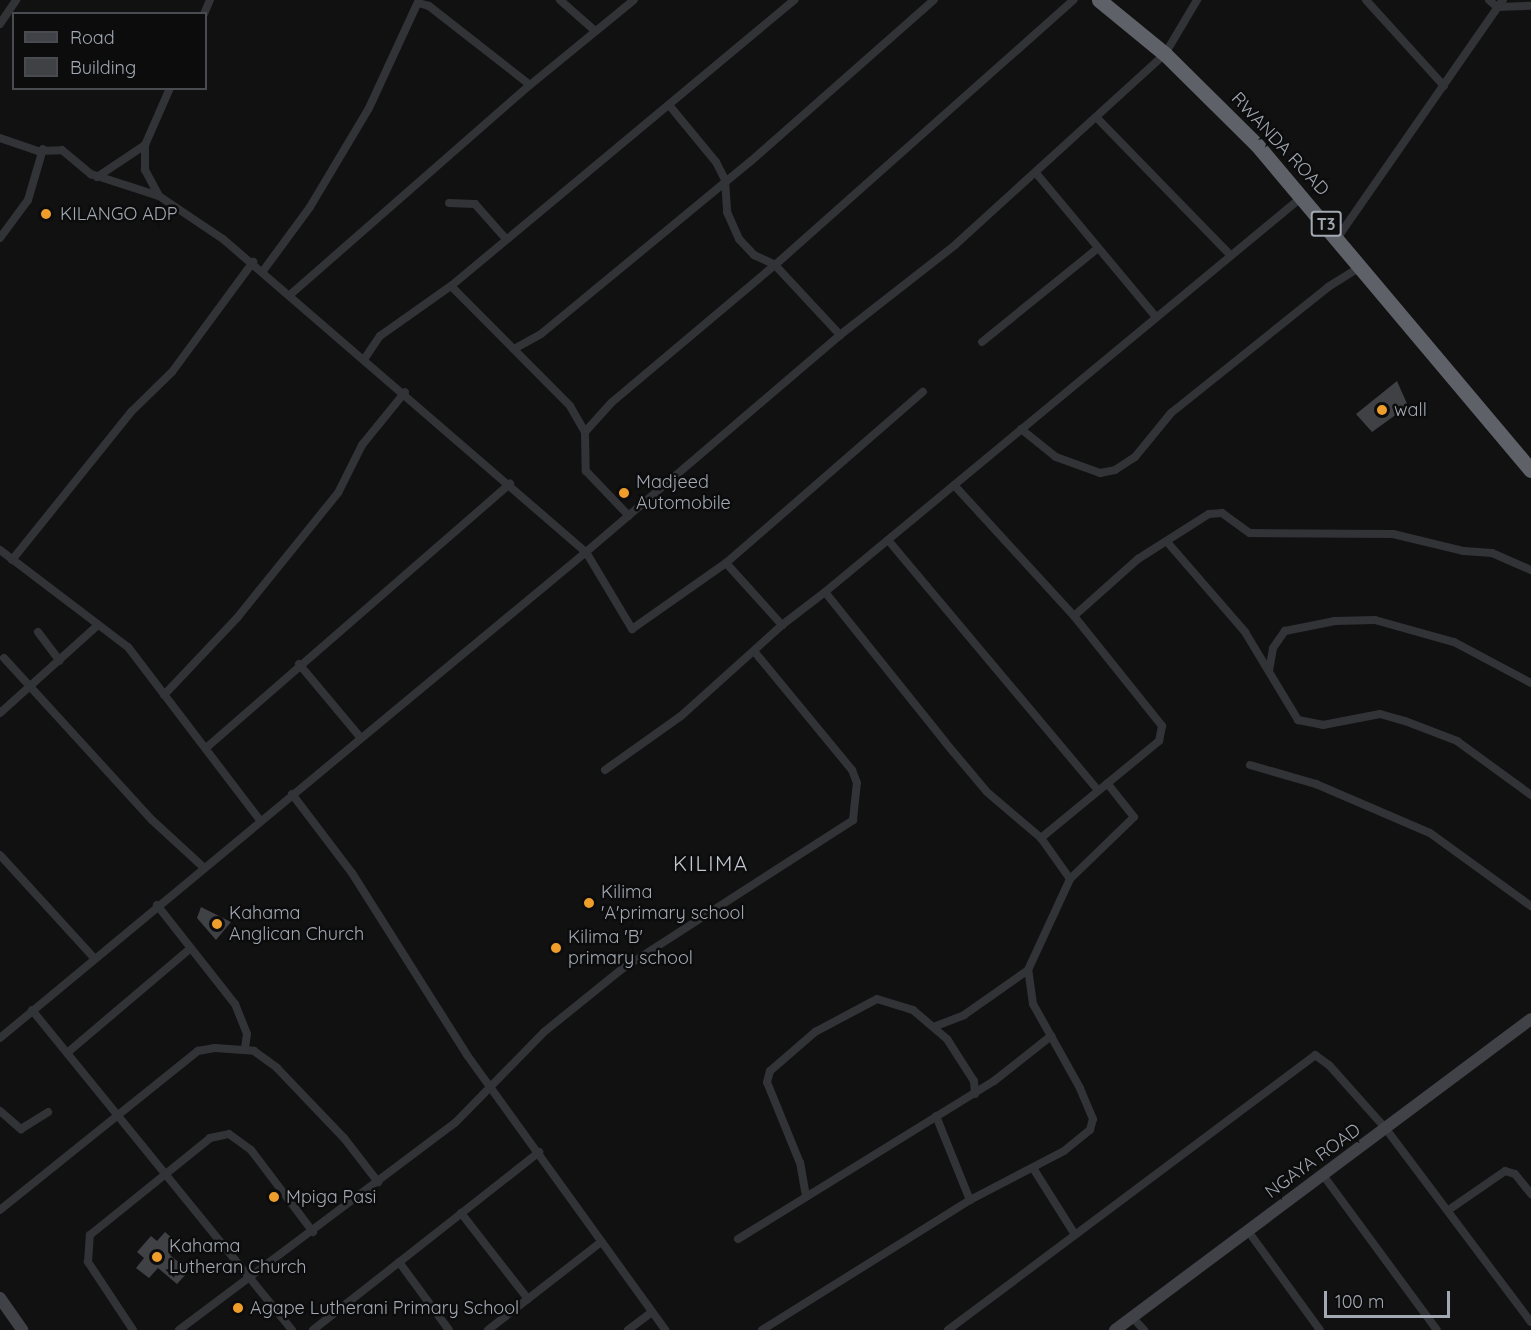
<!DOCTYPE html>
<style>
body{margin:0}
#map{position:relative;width:1531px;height:1330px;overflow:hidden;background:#111112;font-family:Quicksand,sans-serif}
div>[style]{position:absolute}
.building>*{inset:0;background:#404145}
.street>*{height:8px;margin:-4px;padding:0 4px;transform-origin:4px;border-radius:4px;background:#323337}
.secondary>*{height:12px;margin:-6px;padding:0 6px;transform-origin:6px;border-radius:6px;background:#404247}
.highway>*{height:15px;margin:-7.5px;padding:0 7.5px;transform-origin:7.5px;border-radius:7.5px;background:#5e6268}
.dots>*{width:16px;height:16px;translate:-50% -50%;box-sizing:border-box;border:3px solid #0c0c0d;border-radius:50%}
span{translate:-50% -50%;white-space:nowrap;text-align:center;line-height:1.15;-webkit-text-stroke:5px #0c0c0d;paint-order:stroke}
.shield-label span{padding:2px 4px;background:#0c0c0d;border:2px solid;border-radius:4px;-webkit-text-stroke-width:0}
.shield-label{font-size:16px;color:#a2a9b3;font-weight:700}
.street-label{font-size:18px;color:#a2a9b3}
.poi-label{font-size:18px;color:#a2a9b3}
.left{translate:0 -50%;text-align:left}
.quarter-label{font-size:21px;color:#c3c7cf;letter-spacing:1.5px}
.legend{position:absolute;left:12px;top:12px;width:195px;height:78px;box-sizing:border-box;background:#0c0c0d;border:2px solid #484b4f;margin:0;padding:8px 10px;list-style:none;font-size:18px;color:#a2a9b3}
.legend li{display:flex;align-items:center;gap:12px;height:30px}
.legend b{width:30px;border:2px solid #484b4f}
.scale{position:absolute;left:1324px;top:1291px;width:126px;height:27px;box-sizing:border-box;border:3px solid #a2a9b3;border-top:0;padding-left:8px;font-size:18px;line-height:21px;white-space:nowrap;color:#a2a9b3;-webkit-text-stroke:4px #0c0c0d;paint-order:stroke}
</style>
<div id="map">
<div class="building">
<div style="clip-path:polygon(1397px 381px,1408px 406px,1372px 432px,1356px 414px)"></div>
<div style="clip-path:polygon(201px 907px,231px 922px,216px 940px,197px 918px)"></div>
<div style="clip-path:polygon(165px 1232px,179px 1244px,170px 1255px,189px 1271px,177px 1284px,158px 1268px,149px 1278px,136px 1268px,144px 1258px,137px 1252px,151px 1236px,157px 1241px)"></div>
</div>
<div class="street">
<div style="left:560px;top:0;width:45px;rotate:41.4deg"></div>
<div style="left:1366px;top:0;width:116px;rotate:47.8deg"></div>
<div style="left:1489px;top:0;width:11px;rotate:41deg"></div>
<div style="left:1497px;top:7px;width:34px;rotate:-2deg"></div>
<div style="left:418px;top:3px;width:11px;rotate:15deg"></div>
<div style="left:429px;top:6px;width:128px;rotate:38deg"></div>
<div style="left:204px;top:14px;width:15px;rotate:-67deg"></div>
<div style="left:0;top:24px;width:29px;rotate:-56deg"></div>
<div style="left:669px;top:105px;width:74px;rotate:50.5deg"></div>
<div style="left:716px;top:162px;width:20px;rotate:63deg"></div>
<div style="left:725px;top:180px;width:32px;rotate:86deg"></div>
<div style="left:727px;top:212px;width:30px;rotate:66deg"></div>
<div style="left:739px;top:239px;width:22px;rotate:47deg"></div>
<div style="left:754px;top:255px;width:23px;rotate:25deg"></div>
<div style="left:775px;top:265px;width:96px;rotate:47.1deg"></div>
<div style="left:1097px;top:118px;width:192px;rotate:45.8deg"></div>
<div style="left:0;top:138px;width:40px;rotate:18.9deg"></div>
<div style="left:38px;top:151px;width:24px;rotate:-2deg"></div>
<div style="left:62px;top:150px;width:38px;rotate:40deg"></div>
<div style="left:91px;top:174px;width:71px;rotate:17.9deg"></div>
<div style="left:159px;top:196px;width:77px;rotate:33.9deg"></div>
<div style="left:223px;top:239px;width:479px;rotate:40.8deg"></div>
<div style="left:586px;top:552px;width:90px;rotate:59.1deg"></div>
<div style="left:632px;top:629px;width:115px;rotate:-35.1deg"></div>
<div style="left:726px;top:563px;width:84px;rotate:47.9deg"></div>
<div style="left:782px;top:625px;width:54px;rotate:-37.5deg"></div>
<div style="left:825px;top:592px;width:192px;rotate:51.3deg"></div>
<div style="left:945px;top:742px;width:65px;rotate:50deg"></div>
<div style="left:987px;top:792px;width:71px;rotate:40.4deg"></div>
<div style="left:1041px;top:838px;width:50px;rotate:54.7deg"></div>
<div style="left:1036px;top:173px;width:187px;rotate:50.2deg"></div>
<div style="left:97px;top:177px;width:58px;rotate:-33.7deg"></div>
<div style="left:159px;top:196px;width:30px;rotate:-118deg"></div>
<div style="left:145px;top:170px;width:25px;rotate:-90deg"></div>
<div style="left:145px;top:145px;width:62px;rotate:-66.3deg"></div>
<div style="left:449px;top:203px;width:26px;rotate:2deg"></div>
<div style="left:475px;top:204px;width:47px;rotate:48.5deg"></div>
<div style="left:1338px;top:237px;width:289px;rotate:-55.2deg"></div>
<div style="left:0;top:238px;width:47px;rotate:-53.6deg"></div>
<div style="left:28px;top:200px;width:53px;rotate:-73.6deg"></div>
<div style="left:263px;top:271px;width:79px;rotate:-53.7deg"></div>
<div style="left:310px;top:207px;width:115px;rotate:-59.2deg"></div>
<div style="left:369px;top:108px;width:119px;rotate:-65.2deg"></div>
<div style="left:451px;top:286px;width:169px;rotate:45.2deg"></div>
<div style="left:570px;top:406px;width:30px;rotate:60deg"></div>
<div style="left:585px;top:432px;width:39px;rotate:89deg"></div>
<div style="left:586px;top:471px;width:62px;rotate:46.3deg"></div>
<div style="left:291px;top:294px;width:317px;rotate:-41.2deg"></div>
<div style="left:530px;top:85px;width:134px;rotate:-39.3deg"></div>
<div style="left:982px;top:342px;width:149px;rotate:-39deg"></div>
<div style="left:514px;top:349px;width:31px;rotate:-29deg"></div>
<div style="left:541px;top:334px;width:271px;rotate:-39.5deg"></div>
<div style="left:750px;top:162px;width:245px;rotate:-41.4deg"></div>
<div style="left:365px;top:358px;width:27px;rotate:-56deg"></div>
<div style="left:380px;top:336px;width:87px;rotate:-35.2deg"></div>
<div style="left:451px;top:286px;width:447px;rotate:-39.8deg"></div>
<div style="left:1021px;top:429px;width:45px;rotate:38.7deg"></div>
<div style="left:1056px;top:457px;width:47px;rotate:20deg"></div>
<div style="left:1100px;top:473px;width:15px;rotate:-11deg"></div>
<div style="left:1115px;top:470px;width:24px;rotate:-33deg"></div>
<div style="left:1135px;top:457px;width:57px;rotate:-50.7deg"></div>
<div style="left:1171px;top:413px;width:201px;rotate:-38.7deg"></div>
<div style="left:1328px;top:287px;width:39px;rotate:-32deg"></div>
<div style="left:585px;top:432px;width:39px;rotate:-48deg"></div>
<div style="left:611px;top:403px;width:214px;rotate:-40.1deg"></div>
<div style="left:775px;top:265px;width:399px;rotate:-41.6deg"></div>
<div style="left:954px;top:485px;width:178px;rotate:47.5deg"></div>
<div style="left:1074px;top:616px;width:141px;rotate:51.3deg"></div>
<div style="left:1162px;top:726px;width:15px;rotate:101deg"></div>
<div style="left:1159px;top:741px;width:153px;rotate:140.6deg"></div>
<div style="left:888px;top:540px;width:325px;rotate:50deg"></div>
<div style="left:1168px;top:543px;width:118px;rotate:49.1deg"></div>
<div style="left:1245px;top:632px;width:103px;rotate:58.9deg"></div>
<div style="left:1298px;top:720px;width:25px;rotate:11deg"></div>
<div style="left:1323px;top:725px;width:58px;rotate:-10.9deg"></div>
<div style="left:1380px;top:714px;width:26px;rotate:16deg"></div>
<div style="left:1405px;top:721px;width:56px;rotate:21deg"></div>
<div style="left:1457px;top:741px;width:92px;rotate:36.1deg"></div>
<div style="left:0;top:550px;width:161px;rotate:37.2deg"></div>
<div style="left:128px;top:647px;width:218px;rotate:52.7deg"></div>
<div style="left:12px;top:560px;width:190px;rotate:-51.2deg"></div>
<div style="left:131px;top:412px;width:57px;rotate:-44.3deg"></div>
<div style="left:172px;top:372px;width:137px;rotate:-53.6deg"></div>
<div style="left:726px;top:563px;width:261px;rotate:-41deg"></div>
<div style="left:825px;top:592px;width:619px;rotate:-39.63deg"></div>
<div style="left:1074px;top:616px;width:86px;rotate:-41.7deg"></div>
<div style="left:1138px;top:559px;width:84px;rotate:-32.4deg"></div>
<div style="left:1209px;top:514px;width:13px;rotate:-4deg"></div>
<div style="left:1222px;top:513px;width:34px;rotate:36deg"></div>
<div style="left:1250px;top:533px;width:143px;rotate:0.4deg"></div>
<div style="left:1393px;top:534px;width:73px;rotate:13.5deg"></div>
<div style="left:1464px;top:551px;width:28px;rotate:4deg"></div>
<div style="left:1492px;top:553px;width:43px;rotate:23.6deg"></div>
<div style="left:38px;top:632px;width:36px;rotate:53deg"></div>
<div style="left:4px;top:658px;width:219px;rotate:47.6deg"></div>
<div style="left:152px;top:820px;width:68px;rotate:42.6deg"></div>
<div style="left:299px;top:664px;width:95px;rotate:50.1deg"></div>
<div style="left:1269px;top:671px;width:23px;rotate:-80deg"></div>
<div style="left:1273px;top:648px;width:21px;rotate:-55deg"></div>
<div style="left:1285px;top:631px;width:51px;rotate:-11.3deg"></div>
<div style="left:1335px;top:621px;width:40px;rotate:-1.4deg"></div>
<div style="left:1375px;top:620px;width:82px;rotate:15.6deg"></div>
<div style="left:1454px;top:642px;width:87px;rotate:28deg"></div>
<div style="left:164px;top:695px;width:106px;rotate:-46.5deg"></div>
<div style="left:237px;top:618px;width:161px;rotate:-51.1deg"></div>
<div style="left:338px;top:493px;width:54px;rotate:-63.4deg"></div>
<div style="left:362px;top:445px;width:68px;rotate:-50.9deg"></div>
<div style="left:0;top:713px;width:132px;rotate:-41.9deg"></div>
<div style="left:206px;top:748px;width:403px;rotate:-41deg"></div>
<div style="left:1250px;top:765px;width:69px;rotate:16.1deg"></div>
<div style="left:1316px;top:784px;width:124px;rotate:23.3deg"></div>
<div style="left:1430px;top:833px;width:125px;rotate:35.9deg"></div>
<div style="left:605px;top:770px;width:93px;rotate:-35.4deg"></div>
<div style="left:681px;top:716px;width:136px;rotate:-42deg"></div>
<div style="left:292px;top:794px;width:99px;rotate:52.8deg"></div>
<div style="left:352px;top:873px;width:215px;rotate:57.7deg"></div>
<div style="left:467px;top:1055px;width:339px;rotate:54.2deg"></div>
<div style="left:0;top:855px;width:139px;rotate:47.6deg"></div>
<div style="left:157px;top:905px;width:126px;rotate:51.8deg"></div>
<div style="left:235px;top:1004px;width:32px;rotate:68deg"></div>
<div style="left:247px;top:1034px;width:14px;rotate:98deg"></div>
<div style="left:32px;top:1010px;width:412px;rotate:50.9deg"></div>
<div style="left:936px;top:1026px;width:30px;rotate:-21deg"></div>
<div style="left:964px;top:1015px;width:78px;rotate:-35.1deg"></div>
<div style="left:0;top:1038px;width:761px;rotate:-39.67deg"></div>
<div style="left:586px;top:552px;width:334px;rotate:-40.5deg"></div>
<div style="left:840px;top:335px;width:146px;rotate:-38deg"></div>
<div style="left:955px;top:245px;width:284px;rotate:-42.3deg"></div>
<div style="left:1165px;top:54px;width:63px;rotate:-59.3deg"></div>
<div style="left:67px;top:1053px;width:162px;rotate:-40.3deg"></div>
<div style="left:0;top:1111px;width:28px;rotate:41deg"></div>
<div style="left:21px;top:1129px;width:32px;rotate:-32deg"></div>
<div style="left:936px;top:1116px;width:91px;rotate:68deg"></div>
<div style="left:1033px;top:1168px;width:77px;rotate:57.8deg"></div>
<div style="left:1323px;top:1175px;width:192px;rotate:53.7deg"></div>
<div style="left:806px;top:1196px;width:34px;rotate:-100deg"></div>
<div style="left:800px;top:1163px;width:87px;rotate:-112.2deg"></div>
<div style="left:767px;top:1082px;width:11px;rotate:-75deg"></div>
<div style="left:770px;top:1071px;width:60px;rotate:-40.9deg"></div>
<div style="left:815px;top:1032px;width:70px;rotate:-28deg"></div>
<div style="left:877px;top:999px;width:38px;rotate:17deg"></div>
<div style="left:913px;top:1010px;width:45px;rotate:40.5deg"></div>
<div style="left:947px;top:1039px;width:50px;rotate:57.3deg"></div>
<div style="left:974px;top:1081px;width:13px;rotate:86deg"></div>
<div style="left:1450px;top:1209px;width:67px;rotate:-34.6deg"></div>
<div style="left:1505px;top:1171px;width:10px;rotate:17deg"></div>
<div style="left:1515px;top:1174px;width:26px;rotate:51deg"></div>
<div style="left:0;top:1210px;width:254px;rotate:-38.8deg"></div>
<div style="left:198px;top:1051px;width:17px;rotate:-10deg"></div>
<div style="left:215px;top:1048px;width:39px;rotate:4deg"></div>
<div style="left:254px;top:1051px;width:29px;rotate:36deg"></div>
<div style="left:277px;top:1068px;width:97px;rotate:46.3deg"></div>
<div style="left:344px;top:1138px;width:56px;rotate:52.3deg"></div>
<div style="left:461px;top:1213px;width:109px;rotate:52.1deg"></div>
<div style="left:1248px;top:1231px;width:122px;rotate:54deg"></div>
<div style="left:738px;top:1239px;width:301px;rotate:-31.7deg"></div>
<div style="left:994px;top:1081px;width:73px;rotate:-38.3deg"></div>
<div style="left:399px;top:1262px;width:84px;rotate:53.7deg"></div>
<div style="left:1132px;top:1317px;width:18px;rotate:47deg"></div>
<div style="left:133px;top:1330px;width:82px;rotate:-123.5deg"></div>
<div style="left:88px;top:1262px;width:27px;rotate:-86deg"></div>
<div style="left:90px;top:1235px;width:154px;rotate:-38.9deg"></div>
<div style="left:210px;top:1138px;width:19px;rotate:-12deg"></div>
<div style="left:229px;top:1134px;width:27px;rotate:36deg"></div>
<div style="left:251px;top:1150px;width:103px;rotate:52.9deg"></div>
<div style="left:179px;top:1330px;width:345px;rotate:-36.9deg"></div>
<div style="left:455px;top:1123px;width:127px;rotate:-45.6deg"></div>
<div style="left:544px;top:1032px;width:100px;rotate:-38.9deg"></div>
<div style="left:622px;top:969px;width:275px;rotate:-32.8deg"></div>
<div style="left:853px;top:820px;width:37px;rotate:-84deg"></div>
<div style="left:857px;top:783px;width:14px;rotate:-111deg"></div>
<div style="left:852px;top:770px;width:154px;rotate:-129.5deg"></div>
<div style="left:313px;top:1330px;width:288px;rotate:-38.2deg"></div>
<div style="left:488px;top:1330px;width:143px;rotate:-37.9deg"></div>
<div style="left:628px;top:1330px;width:30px;rotate:-37deg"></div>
<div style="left:762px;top:1330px;width:245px;rotate:-32deg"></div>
<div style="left:970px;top:1200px;width:106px;rotate:-27.5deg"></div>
<div style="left:1064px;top:1151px;width:33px;rotate:-39deg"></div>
<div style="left:1090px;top:1130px;width:11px;rotate:-75deg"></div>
<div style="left:1093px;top:1119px;width:34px;rotate:-113deg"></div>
<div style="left:1080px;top:1088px;width:96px;rotate:-119.2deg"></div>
<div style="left:1033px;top:1004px;width:34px;rotate:-98deg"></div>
<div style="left:1028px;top:970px;width:100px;rotate:-65.2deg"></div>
<div style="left:1070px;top:879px;width:89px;rotate:-44.1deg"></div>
<div style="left:1134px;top:817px;width:43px;rotate:-128.5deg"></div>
<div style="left:948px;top:1330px;width:459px;rotate:-36.8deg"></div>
<div style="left:1315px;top:1055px;width:17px;rotate:36deg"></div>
<div style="left:1329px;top:1065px;width:86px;rotate:48.3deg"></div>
<div style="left:1386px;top:1129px;width:241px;rotate:53.1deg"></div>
</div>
<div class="secondary">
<div style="left:0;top:1298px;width:39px;rotate:55deg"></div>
<div style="left:1115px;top:1330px;width:519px;rotate:-36.78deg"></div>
</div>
<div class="highway">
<div style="left:1099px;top:0;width:85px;rotate:39.3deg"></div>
<div style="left:1165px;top:54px;width:129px;rotate:44.7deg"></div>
<div style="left:1257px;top:145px;width:425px;rotate:49.9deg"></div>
</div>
<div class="dots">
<div style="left:46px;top:214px;background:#f09e2b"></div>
<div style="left:1382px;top:410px;background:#f09e2b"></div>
<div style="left:624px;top:493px;background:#f09e2b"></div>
<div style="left:589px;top:903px;background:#f09e2b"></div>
<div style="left:217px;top:924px;background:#f09e2b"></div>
<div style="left:556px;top:948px;background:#f09e2b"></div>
<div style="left:274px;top:1197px;background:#f09e2b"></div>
<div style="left:157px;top:1257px;background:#f09e2b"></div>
<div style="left:238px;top:1308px;background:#f09e2b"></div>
</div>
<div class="shield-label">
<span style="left:1326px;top:224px">T3</span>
</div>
<div class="street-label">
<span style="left:1280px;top:144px;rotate:47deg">RWANDA ROAD</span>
<span style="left:1313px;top:1161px;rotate:-36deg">NGAYA ROAD</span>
</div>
<div class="poi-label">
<span class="left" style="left:60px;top:214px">KILANGO ADP</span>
<span class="left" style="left:1394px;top:410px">wall</span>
<span class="left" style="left:636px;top:493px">Madjeed<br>Automobile</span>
<span class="left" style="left:601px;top:903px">Kilima<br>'A'primary school</span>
<span class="left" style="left:229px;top:924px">Kahama<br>Anglican Church</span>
<span class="left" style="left:568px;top:948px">Kilima 'B'<br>primary school</span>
<span class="left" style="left:286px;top:1197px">Mpiga Pasi</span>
<span class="left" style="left:169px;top:1257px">Kahama<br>Lutheran Church</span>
<span class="left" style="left:250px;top:1308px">Agape Lutherani Primary School</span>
</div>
<div class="quarter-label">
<span style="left:711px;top:863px">KILIMA</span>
</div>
<ul class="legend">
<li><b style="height:8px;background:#404247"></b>Road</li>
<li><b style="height:16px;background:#404145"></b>Building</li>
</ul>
<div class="scale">100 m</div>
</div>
